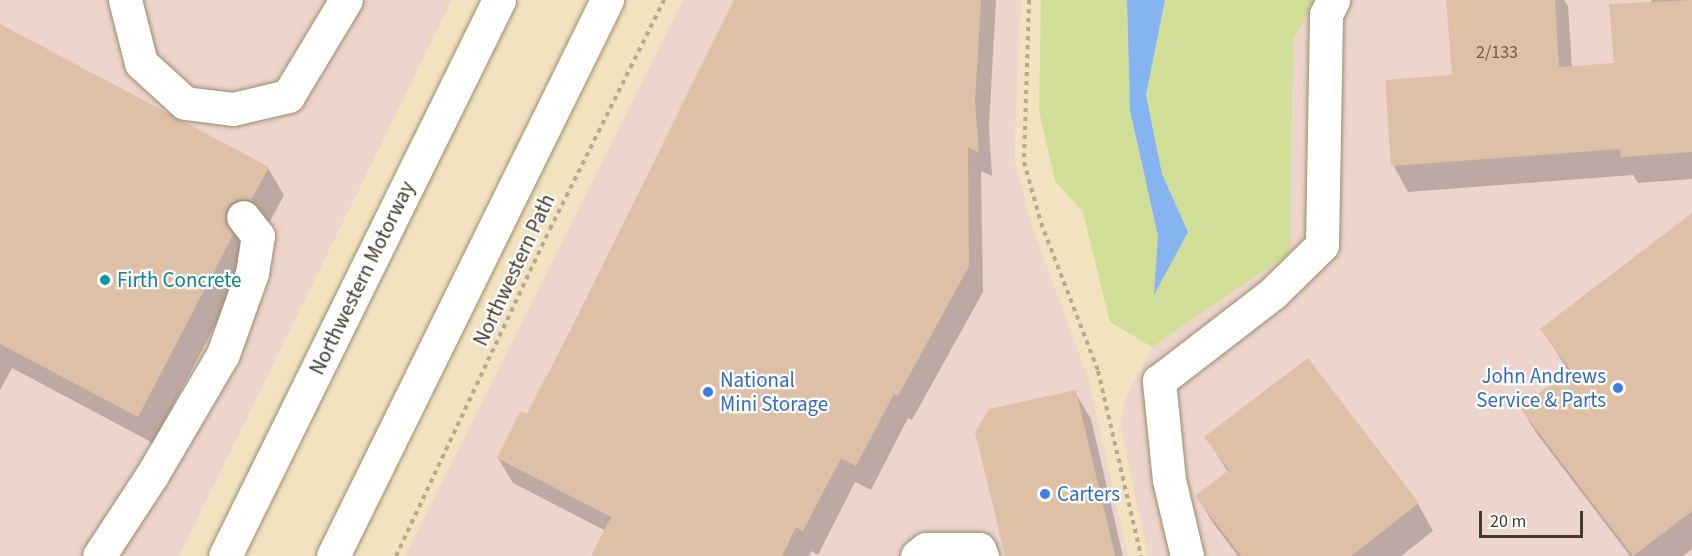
<!DOCTYPE html>
<style>
body{margin:0}
#map{position:relative;width:1692px;height:556px;overflow:hidden;background:#f3e2c0;font-family:"Source Sans 3",sans-serif}
div>[style]{position:absolute}
.commercial>*{inset:0;background:#edd4cd}
.industrial>*{inset:0;background:#edd4cc}
.green>*{inset:0;background:#d1de97}
.water>*{inset:0;background:#86b4f0}
.shadow>*{inset:0;background:#0003}
.building>*{inset:0;background:#dec0a6}
.path>*{height:4px;margin-top:-2px;transform-origin:0;background:repeating-linear-gradient(90deg,#b6a98e 0 4.5px,transparent 0 9px)}
.roads{filter:drop-shadow(0 0 2px #9b8c6c) drop-shadow(0 0 2px #9b8c6c)}
.minor>*{height:33px;margin:-16.5px;padding:0 16.5px;transform-origin:16.5px;border-radius:16.5px;background:#fff}
.highway>*{height:33px;margin:-16.5px;padding:0 16.5px;transform-origin:16.5px;border-radius:16.5px;background:#fff}
.dots>*{width:16px;height:16px;translate:-50% -50%;box-sizing:border-box;border:3px solid #fff;border-radius:50%}
span{translate:-50% -50%;white-space:nowrap;text-align:center;line-height:1.15;-webkit-text-stroke:4.5px #fff;paint-order:stroke}
.number-label{font-size:18px;color:#685c4b}
.number-label span{-webkit-text-stroke-width:0}
.street-label{font-size:21px;color:#413a2d}
.culture-label{font-size:21px;color:#0d838f}
.left{translate:0 -50%;text-align:left}
.shop-label{font-size:21px;color:#366cbe}
.right{translate:-100% -50%;text-align:right}
.scale{position:absolute;left:1479px;top:511px;width:104px;height:27px;box-sizing:border-box;border:3px solid #413a2d;border-top:0;padding-left:8px;font-size:18px;line-height:21px;white-space:nowrap;color:#413a2d;-webkit-text-stroke:4px #fff;paint-order:stroke}
</style>
<div id="map">
<div class="commercial">
<div style="clip-path:polygon(683px 0,1021px 0,1014px 158px,1033px 229px,824px 556px,405px 556px)"></div>
</div>
<div class="industrial">
<div style="clip-path:polygon(0 0,452px 0,179px 556px,0 556px)"></div>
<div style="clip-path:polygon(1316px 0,1692px 0,1692px 556px,1148px 556px,1120px 424px,1126px 397px,1152px 347px,1290px 253px,1293px 39px)"></div>
<div style="clip-path:polygon(1033px 229px,1088px 377px,1128px 556px,824px 556px)"></div>
</div>
<div class="green">
<div style="clip-path:polygon(1041px 0,1127px 0,1130px 110px,1158px 236px,1155px 293px,1188px 232px,1162px 174px,1146px 95px,1165px 0,1316px 0,1293px 39px,1290px 253px,1152px 347px,1110px 322px,1083px 212px,1055px 181px,1039px 111px)"></div>
</div>
<div class="water">
<div style="clip-path:polygon(1127px 0,1165px 0,1146px 95px,1162px 174px,1188px 232px,1154px 295px,1158px 236px,1130px 110px)"></div>
</div>
<div class="shadow">
<div style="clip-path:polygon(736px 0,996px 0,989px 127px,992px 176px,981px 171px,983px 292px,912px 420px,908px 418px,871px 490px,855px 482px,818px 555px,811px 551px,809px 556px,593px 556px,606px 531px,513px 483px,498px 458px,527px 416px,576px 321px)"></div>
<div style="clip-path:polygon(1447px 0,1564px 0,1568px 6px,1572px 67px,1616px 64px,1652px 0,1692px 0,1692px 179px,1638px 183px,1633px 175px,1408px 192px,1393px 165px,1453px 76px)"></div>
<div style="clip-path:polygon(0 26px,268px 168px,284px 195px,267px 227px,241px 237px,239px 249px,248px 263px,153px 443px,12px 368px,0 390px)"></div>
<div style="clip-path:polygon(1692px 214px,1692px 549px,1683px 556px,1630px 556px,1537px 434px,1521px 408px,1569px 372px,1542px 329px)"></div>
<div style="clip-path:polygon(1308px 360px,1418px 504px,1433px 531px,1401px 556px,1238px 556px,1213px 523px,1197px 496px,1228px 472px,1206px 437px)"></div>
<div style="clip-path:polygon(1075px 392px,1091px 419px,1123px 556px,1007px 556px)"></div>
</div>
<div class="building">
<div style="clip-path:polygon(734px 0,981px 0,975px 101px,979px 153px,968px 147px,969px 266px,898px 396px,894px 394px,856px 466px,841px 458px,803px 531px,796px 527px,782px 556px,591px 556px,611px 517px,497px 458px,520px 411px,527px 414px,575px 321px)"></div>
<div style="clip-path:polygon(1446px 0,1555px 0,1559px 67px,1614px 63px,1609px 4px,1692px 0,1692px 152px,1621px 157px,1620px 149px,1391px 166px,1385px 80px,1452px 75px)"></div>
<div style="clip-path:polygon(0 24px,269px 167px,251px 200px,240px 199px,231px 203px,226px 210px,225px 220px,233px 235px,138px 417px,0 344px)"></div>
<div style="clip-path:polygon(1692px 213px,1692px 511px,1633px 556px,1520px 408px,1570px 369px,1540px 329px)"></div>
<div style="clip-path:polygon(1308px 358px,1419px 503px,1351px 556px,1241px 556px,1195px 496px,1229px 470px,1204px 437px)"></div>
<div style="clip-path:polygon(1076px 390px,1115px 556px,1005px 556px,975px 432px,989px 409px)"></div>
</div>
<div class="path">
<div style="left:1029px;top:0;width:162px;rotate:91.8deg"></div>
<div style="left:1024px;top:162px;width:63px;rotate:74.4deg"></div>
<div style="left:1041px;top:223px;width:159px;rotate:68.9deg"></div>
<div style="left:1098px;top:371px;width:190px;rotate:76.9deg"></div>
<div style="left:396px;top:556px;width:361px;rotate:-64.8deg"></div>
<div style="left:550px;top:229px;width:256px;rotate:-63.5deg"></div>
</div>
<div class="roads">
<div class="minor">
<div style="left:125px;top:0;width:65px;rotate:75.7deg"></div>
<div style="left:141px;top:63px;width:59px;rotate:42.3deg"></div>
<div style="left:185px;top:103px;width:48px;rotate:7.1deg"></div>
<div style="left:233px;top:109px;width:57px;rotate:-13.3deg"></div>
<div style="left:288px;top:96px;width:112px;rotate:-58.9deg"></div>
<div style="left:99px;top:556px;width:97px;rotate:-56.8deg"></div>
<div style="left:152px;top:475px;width:140px;rotate:-59.6deg"></div>
<div style="left:223px;top:354px;width:86px;rotate:-70.3deg"></div>
<div style="left:252px;top:273px;width:37px;rotate:-81deg"></div>
<div style="left:258px;top:236px;width:24px;rotate:-128deg"></div>
<div style="left:917px;top:556px;width:11px;rotate:-38deg"></div>
<div style="left:926px;top:549px;width:53px"></div>
<div style="left:979px;top:549px;width:8px;rotate:67deg"></div>
<div style="left:1187px;top:556px;width:78px;rotate:-103.3deg"></div>
<div style="left:1169px;top:480px;width:100px;rotate:-95.8deg"></div>
<div style="left:1159px;top:381px;width:143px;rotate:-37.6deg"></div>
<div style="left:1272px;top:294px;width:70px;rotate:-44.4deg"></div>
<div style="left:1322px;top:245px;width:231px;rotate:-89deg"></div>
<div style="left:1326px;top:14px;width:16px;rotate:-63deg"></div>
</div>
<div class="highway">
<div style="left:225px;top:556px;width:620px;rotate:-63.77deg"></div>
<div style="left:333px;top:556px;width:620px;rotate:-63.77deg"></div>
</div>
</div>
<div class="dots">
<div style="left:105px;top:280px;background:#0f9aa8"></div>
<div style="left:1618px;top:388px;background:#3f7fe0"></div>
<div style="left:708px;top:392px;background:#3f7fe0"></div>
<div style="left:1045px;top:494px;background:#3f7fe0"></div>
</div>
<div class="number-label">
<span style="left:1497px;top:53px">2/133</span>
</div>
<div class="street-label">
<span style="left:514px;top:270px;rotate:-65deg">Northwestern Path</span>
<span style="left:362px;top:278px;rotate:-64deg">Northwestern Motorway</span>
</div>
<div class="culture-label">
<span class="left" style="left:117px;top:280px">Firth Concrete</span>
</div>
<div class="shop-label">
<span class="right" style="left:1606px;top:388px">John Andrews<br>Service &amp; Parts</span>
<span class="left" style="left:720px;top:392px">National<br>Mini Storage</span>
<span class="left" style="left:1057px;top:494px">Carters</span>
</div>
<div class="scale">20 m</div>
</div>
